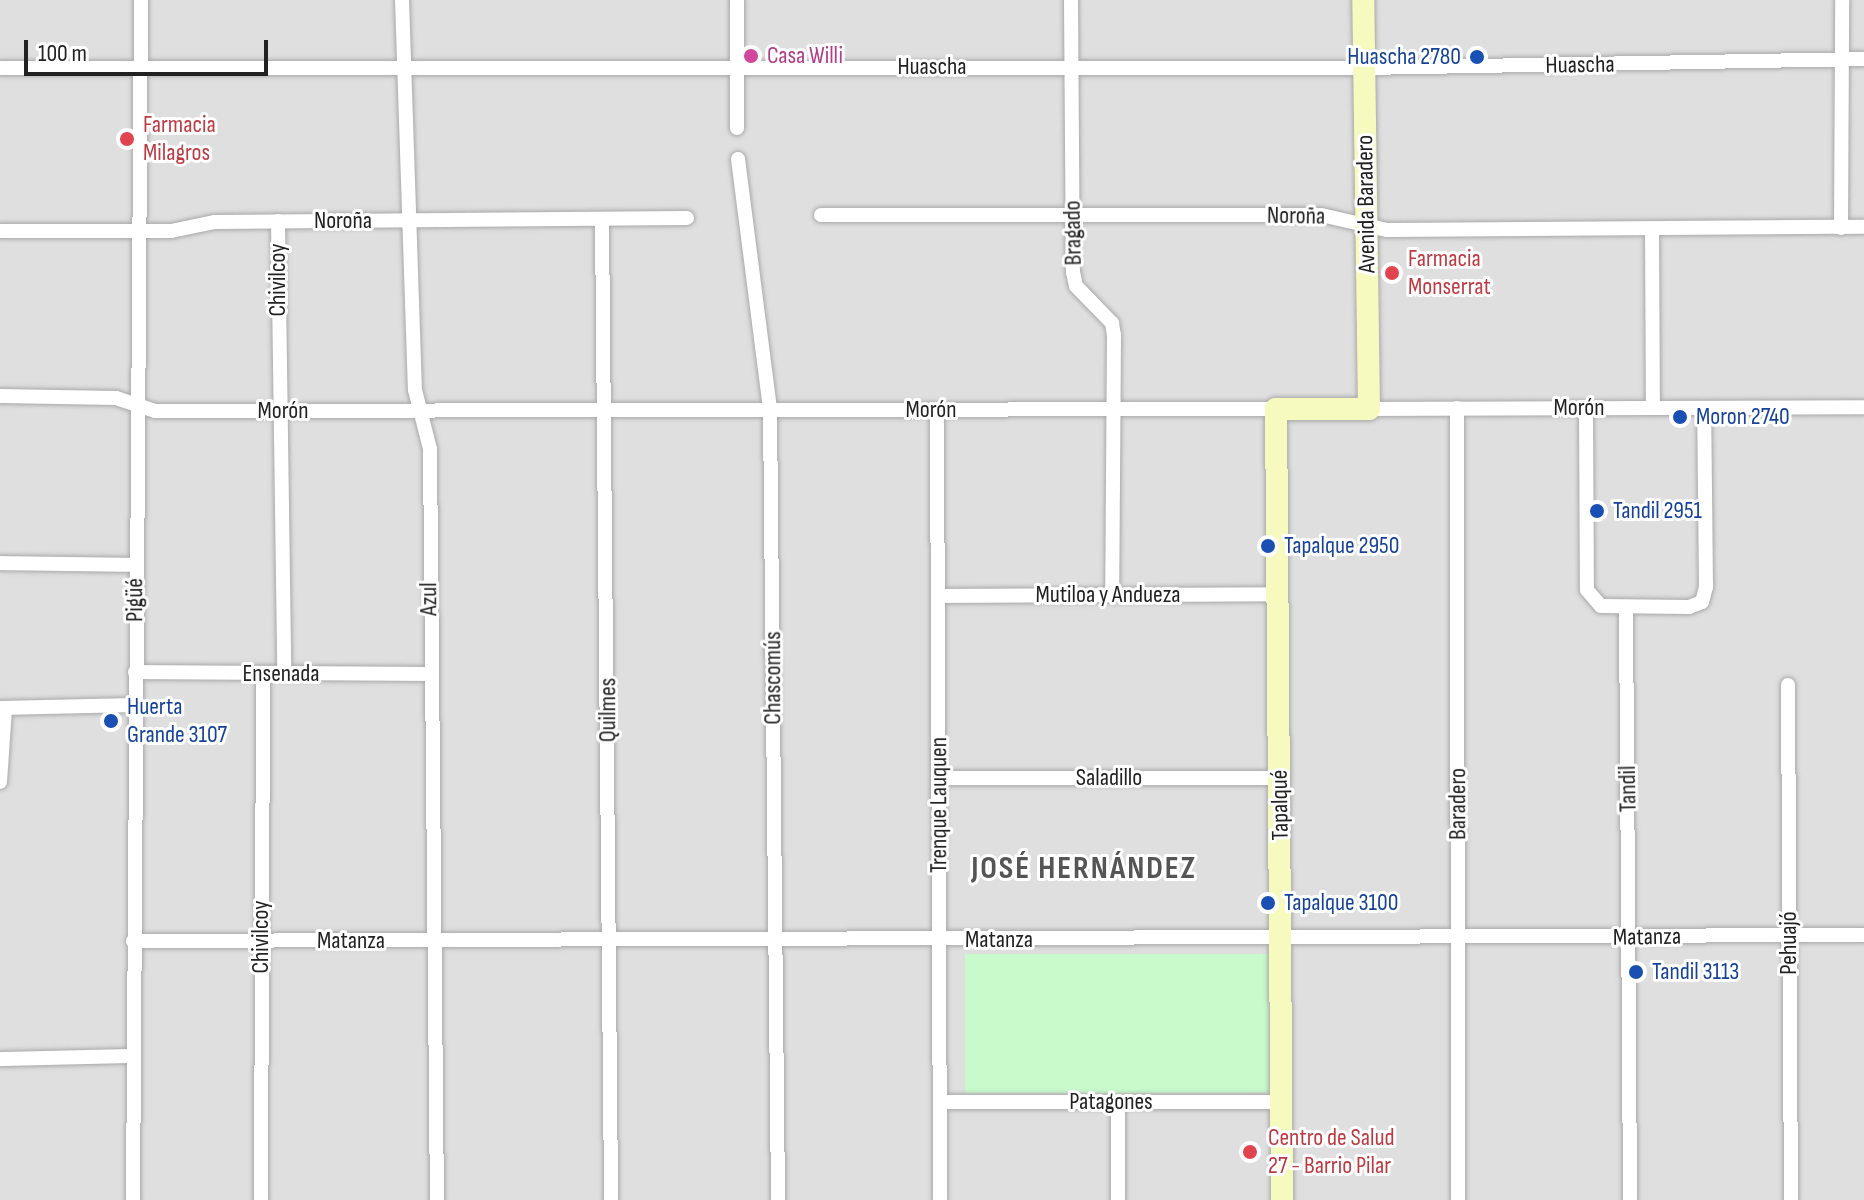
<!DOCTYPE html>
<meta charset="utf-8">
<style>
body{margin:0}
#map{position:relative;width:1864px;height:1200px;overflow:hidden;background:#f2efe9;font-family:"Sofia Sans Condensed",sans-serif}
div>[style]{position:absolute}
.residential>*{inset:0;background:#e0dfdf;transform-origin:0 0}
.park>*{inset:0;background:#c8facc;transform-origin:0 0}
.roads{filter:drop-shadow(0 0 2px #a9a9a9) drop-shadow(0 0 2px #a9a9a9)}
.minor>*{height:14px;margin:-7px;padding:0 7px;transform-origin:7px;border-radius:7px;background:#fff}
.secondary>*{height:22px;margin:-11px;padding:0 11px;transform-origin:11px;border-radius:11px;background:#f7fabf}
.dots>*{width:22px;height:22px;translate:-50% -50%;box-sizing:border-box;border:4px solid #fff;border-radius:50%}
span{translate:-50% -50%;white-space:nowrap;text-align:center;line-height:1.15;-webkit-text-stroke:6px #fff;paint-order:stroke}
.hotel-label{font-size:24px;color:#b23c85}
.left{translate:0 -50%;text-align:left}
.transit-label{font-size:24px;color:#164399}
.right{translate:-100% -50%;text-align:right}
.street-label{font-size:24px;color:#222}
.health-label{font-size:24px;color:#be3a42}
.district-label{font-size:32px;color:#555;font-weight:700;letter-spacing:2px}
.scale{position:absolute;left:24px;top:40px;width:244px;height:36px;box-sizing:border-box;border:4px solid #222;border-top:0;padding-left:10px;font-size:24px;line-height:28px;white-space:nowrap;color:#222;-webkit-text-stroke:6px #fff;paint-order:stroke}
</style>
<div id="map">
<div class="residential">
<div style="left:0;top:0;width:1864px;height:1200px"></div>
</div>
<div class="park">
<div style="left:965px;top:954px;width:317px;height:139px"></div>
</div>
<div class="roads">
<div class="minor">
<div style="left:402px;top:0;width:390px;rotate:88.1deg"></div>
<div style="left:415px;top:390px;width:61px;rotate:75.7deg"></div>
<div style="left:430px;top:449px;width:751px;rotate:89.47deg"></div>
<div style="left:737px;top:0;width:128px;rotate:90deg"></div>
<div style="left:1071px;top:0;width:272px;rotate:89.6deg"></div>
<div style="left:1073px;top:272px;width:14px;rotate:78deg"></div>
<div style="left:1076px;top:286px;width:52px;rotate:45.8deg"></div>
<div style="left:1112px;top:323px;width:12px;rotate:81deg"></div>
<div style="left:1114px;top:335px;width:259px;rotate:90.4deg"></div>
<div style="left:0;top:68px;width:1364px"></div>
<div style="left:1364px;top:68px;width:500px;rotate:-1.03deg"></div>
<div style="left:738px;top:159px;width:253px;rotate:82.7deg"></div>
<div style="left:770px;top:410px;width:790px;rotate:89.42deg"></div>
<div style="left:821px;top:215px;width:500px"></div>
<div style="left:1321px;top:215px;width:68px;rotate:12.8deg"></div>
<div style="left:1387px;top:230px;width:477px;rotate:-0.4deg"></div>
<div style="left:602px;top:219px;width:981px;rotate:89.47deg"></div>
<div style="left:278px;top:221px;width:453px;rotate:89.2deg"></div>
<div style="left:1841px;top:228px;width:228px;rotate:-89.7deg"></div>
<div style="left:1652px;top:229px;width:179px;rotate:89.7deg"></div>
<div style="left:0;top:231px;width:171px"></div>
<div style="left:171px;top:231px;width:45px;rotate:-11.6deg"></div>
<div style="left:215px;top:222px;width:472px;rotate:-0.5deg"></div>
<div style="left:0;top:396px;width:116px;rotate:1deg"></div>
<div style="left:116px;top:398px;width:41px;rotate:18.4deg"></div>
<div style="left:155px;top:411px;width:1121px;rotate:-0.1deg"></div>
<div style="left:1457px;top:408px;width:792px;rotate:89.93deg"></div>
<div style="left:1369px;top:409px;width:495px;rotate:-0.2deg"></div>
<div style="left:1586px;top:409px;width:181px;rotate:89.7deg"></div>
<div style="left:1587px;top:590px;width:21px;rotate:49deg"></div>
<div style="left:1601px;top:606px;width:88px;rotate:0.7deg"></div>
<div style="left:1689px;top:607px;width:14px;rotate:-21deg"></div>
<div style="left:1702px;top:602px;width:16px;rotate:-75deg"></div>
<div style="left:1706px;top:587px;width:179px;rotate:-90.6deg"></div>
<div style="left:937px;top:410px;width:790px;rotate:89.78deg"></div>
<div style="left:0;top:563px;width:135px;rotate:0.8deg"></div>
<div style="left:938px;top:596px;width:339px;rotate:-0.3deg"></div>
<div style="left:1626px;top:607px;width:593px;rotate:89.61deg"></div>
<div style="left:135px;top:672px;width:293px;rotate:0.4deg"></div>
<div style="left:1788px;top:685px;width:515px;rotate:89.67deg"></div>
<div style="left:0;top:708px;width:134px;rotate:-1.3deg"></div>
<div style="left:938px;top:778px;width:341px"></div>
<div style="left:0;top:782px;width:74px;rotate:-86.1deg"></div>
<div style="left:133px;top:941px;width:1731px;rotate:-0.2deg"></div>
<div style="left:0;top:1059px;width:133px;rotate:-1.3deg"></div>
<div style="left:940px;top:1102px;width:342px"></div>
<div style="left:133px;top:1200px;width:1200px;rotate:-89.62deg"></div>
<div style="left:261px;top:1200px;width:526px;rotate:-89.78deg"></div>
<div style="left:1118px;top:1200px;width:98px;rotate:-90deg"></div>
</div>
<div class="secondary">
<div style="left:1282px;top:1200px;width:791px;rotate:-90.43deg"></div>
<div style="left:1276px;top:409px;width:93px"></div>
<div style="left:1369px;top:409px;width:409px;rotate:-90.8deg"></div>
</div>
</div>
<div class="dots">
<div style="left:751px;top:56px;background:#d1479c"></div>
<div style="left:1477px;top:57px;background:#1a4fb4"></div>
<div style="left:127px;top:139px;background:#e0444e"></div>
<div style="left:1392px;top:273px;background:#e0444e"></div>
<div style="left:1680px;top:417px;background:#1a4fb4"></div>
<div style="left:1597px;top:511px;background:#1a4fb4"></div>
<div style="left:1268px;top:546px;background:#1a4fb4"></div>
<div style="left:111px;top:721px;background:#1a4fb4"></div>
<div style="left:1268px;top:903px;background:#1a4fb4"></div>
<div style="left:1636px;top:972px;background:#1a4fb4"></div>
<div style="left:1250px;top:1152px;background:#e0444e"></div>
</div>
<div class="hotel-label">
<span class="left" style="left:767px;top:56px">Casa Willi</span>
</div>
<div class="transit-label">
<span class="right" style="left:1461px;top:57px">Huascha 2780</span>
<span class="left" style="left:1696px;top:417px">Moron 2740</span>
<span class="left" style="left:1613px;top:511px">Tandil 2951</span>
<span class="left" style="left:1284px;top:546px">Tapalque 2950</span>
<span class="left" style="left:127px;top:721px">Huerta<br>Grande 3107</span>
<span class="left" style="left:1284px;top:903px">Tapalque 3100</span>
<span class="left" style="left:1652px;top:972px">Tandil 3113</span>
</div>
<div class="street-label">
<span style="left:1580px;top:65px;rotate:-1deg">Huascha</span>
<span style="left:932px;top:67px">Huascha</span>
<span style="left:1366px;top:204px;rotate:-91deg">Avenida Baradero</span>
<span style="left:1296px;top:216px;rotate:1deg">Noroña</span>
<span style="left:343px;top:221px">Noroña</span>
<span style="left:1073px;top:233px;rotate:-91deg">Bragado</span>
<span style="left:278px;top:280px;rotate:-90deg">Chivilcoy</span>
<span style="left:1579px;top:408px">Morón</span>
<span style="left:931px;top:410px">Morón</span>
<span style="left:283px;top:411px">Morón</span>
<span style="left:1108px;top:595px">Mutiloa y Andueza</span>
<span style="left:429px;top:599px;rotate:-90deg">Azul</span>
<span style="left:135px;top:600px;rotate:-90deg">Pigüé</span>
<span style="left:281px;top:674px">Ensenada</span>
<span style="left:773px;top:678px;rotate:-90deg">Chascomús</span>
<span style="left:608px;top:710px;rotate:-90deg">Quilmes</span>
<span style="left:1109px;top:778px">Saladillo</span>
<span style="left:1628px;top:789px;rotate:-91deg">Tandil</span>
<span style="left:1458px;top:804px;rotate:-90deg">Baradero</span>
<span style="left:939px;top:805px;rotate:-90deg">Trenque Lauquen</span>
<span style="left:1280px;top:805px;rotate:-91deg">Tapalqué</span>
<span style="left:261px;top:937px;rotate:-90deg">Chivilcoy</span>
<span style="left:1647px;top:937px;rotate:-1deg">Matanza</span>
<span style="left:999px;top:940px">Matanza</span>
<span style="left:351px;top:941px">Matanza</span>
<span style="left:1789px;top:943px;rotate:-90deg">Pehuajó</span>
<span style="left:1111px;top:1102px">Patagones</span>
</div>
<div class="health-label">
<span class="left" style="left:143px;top:139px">Farmacia<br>Milagros</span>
<span class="left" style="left:1408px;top:273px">Farmacia<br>Monserrat</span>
<span class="left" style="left:1268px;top:1152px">Centro de Salud<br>27 - Barrio Pilar</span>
</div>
<div class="district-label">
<span style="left:1084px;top:869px">JOSÉ HERNÁNDEZ</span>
</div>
<div class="scale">100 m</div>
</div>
